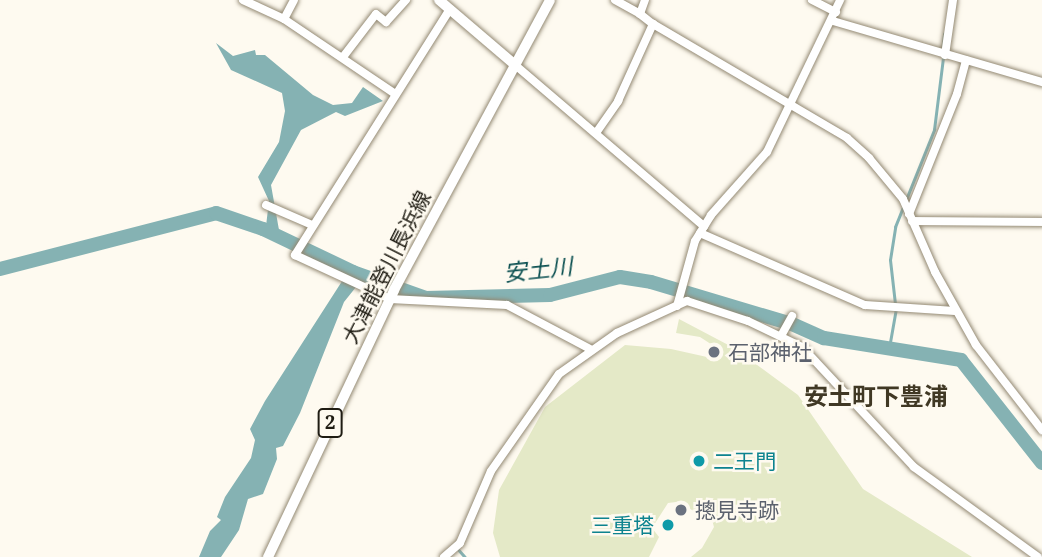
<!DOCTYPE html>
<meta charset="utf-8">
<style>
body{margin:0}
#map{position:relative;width:1042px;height:557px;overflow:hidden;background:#fefaf0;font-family:"Noto Serif","Noto Sans JP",serif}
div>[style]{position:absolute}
.green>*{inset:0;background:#e4e9c7}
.water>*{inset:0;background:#85b2b3}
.stream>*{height:2.5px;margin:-1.25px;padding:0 1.25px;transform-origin:1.25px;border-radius:1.25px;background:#85b2b3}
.river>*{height:14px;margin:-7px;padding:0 7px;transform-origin:7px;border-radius:7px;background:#85b2b3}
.roads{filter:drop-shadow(0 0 2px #938973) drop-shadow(0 0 2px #938973)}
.minor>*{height:8px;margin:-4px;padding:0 4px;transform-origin:4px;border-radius:4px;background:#fff}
.major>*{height:10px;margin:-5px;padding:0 5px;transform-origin:5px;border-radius:5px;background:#fff}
.dots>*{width:19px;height:19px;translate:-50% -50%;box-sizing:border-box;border:4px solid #fefaf0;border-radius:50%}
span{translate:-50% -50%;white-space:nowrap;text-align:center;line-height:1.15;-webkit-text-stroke:5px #fefaf0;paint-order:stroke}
.shield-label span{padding:2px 5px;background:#fefaf0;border:2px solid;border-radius:5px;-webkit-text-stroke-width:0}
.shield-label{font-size:19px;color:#1f1c13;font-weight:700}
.street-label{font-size:21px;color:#1f1c13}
.worship-label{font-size:21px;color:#5b616d}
.left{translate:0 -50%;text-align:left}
.culture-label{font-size:21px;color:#0d838f}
.right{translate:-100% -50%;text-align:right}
.water-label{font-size:23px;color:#0a4f50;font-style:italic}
.quarter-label{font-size:24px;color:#403824;font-weight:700}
</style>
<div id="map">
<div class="green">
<div style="clip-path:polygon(679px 319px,734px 348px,798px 395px,863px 489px,972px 557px,691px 557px,702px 548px,714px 527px,712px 520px,676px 502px,668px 503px,652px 528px,659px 537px,649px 557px,500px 557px,493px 533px,499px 490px,545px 407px,625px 345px,671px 349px,716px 359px,720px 350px,700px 337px,676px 333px)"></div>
</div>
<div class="water">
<div style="clip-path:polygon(216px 43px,233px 56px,255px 50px,256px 55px,265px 55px,313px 95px,333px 105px,352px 103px,363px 87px,383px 101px,345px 116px,336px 112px,301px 130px,271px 185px,279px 230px,266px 226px,269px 201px,258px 177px,279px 142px,285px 111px,282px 93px,231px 70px)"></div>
<div style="clip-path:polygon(346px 275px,360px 282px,344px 302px,300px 413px,283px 446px,276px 448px,277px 459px,263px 494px,248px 499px,239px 530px,221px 557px,199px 557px,210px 531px,221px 520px,217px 517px,225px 497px,251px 458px,255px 440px,250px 429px,265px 401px)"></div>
</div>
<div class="stream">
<div style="left:942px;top:51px;width:17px;rotate:-83deg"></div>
<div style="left:895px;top:304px;width:44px;rotate:-96.5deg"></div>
<div style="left:890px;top:260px;width:33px;rotate:-81deg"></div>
<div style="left:895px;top:227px;width:105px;rotate:-68.1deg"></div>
<div style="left:934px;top:130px;width:73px;rotate:-82.9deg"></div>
<div style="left:889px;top:348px;width:39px;rotate:-80deg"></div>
<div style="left:459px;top:550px;width:9px;rotate:49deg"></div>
</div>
<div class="river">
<div style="left:0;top:269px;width:223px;rotate:-14.5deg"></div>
<div style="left:216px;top:213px;width:50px;rotate:18.8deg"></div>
<div style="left:263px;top:229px;width:100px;rotate:25.5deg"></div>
<div style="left:353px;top:272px;width:77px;rotate:19.6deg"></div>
<div style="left:426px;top:298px;width:124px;rotate:-1.4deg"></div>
<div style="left:550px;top:295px;width:72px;rotate:-14.4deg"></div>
<div style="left:620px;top:277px;width:31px;rotate:9deg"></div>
<div style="left:651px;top:282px;width:147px;rotate:16.6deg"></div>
<div style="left:792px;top:324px;width:35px;rotate:24deg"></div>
<div style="left:824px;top:338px;width:139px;rotate:9.1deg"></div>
<div style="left:961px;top:360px;width:131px;rotate:51.8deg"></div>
</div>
<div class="roads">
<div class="minor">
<div style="left:243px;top:0;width:45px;rotate:24.9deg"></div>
<div style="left:284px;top:19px;width:134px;rotate:34deg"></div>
<div style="left:615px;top:0;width:29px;rotate:29deg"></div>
<div style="left:645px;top:0;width:15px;rotate:110deg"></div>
<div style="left:640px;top:14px;width:16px;rotate:38deg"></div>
<div style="left:653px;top:24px;width:225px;rotate:30.4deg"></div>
<div style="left:847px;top:138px;width:30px;rotate:42deg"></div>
<div style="left:869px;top:158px;width:53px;rotate:50.3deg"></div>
<div style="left:903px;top:199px;width:80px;rotate:66.3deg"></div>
<div style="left:935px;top:272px;width:84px;rotate:60.7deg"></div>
<div style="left:976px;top:345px;width:108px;rotate:52.2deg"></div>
<div style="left:812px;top:0;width:27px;rotate:27deg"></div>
<div style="left:450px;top:9px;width:291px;rotate:122.2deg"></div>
<div style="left:295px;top:255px;width:105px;rotate:24.9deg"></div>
<div style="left:390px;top:299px;width:117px;rotate:2.9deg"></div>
<div style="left:507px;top:305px;width:94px;rotate:27.9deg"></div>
<div style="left:284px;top:19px;width:21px;rotate:-62deg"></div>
<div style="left:833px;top:21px;width:218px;rotate:16.3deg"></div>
<div style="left:945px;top:55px;width:56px;rotate:-81.7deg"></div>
<div style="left:343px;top:57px;width:54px;rotate:-52.5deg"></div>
<div style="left:376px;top:14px;width:13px;rotate:39deg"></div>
<div style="left:386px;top:22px;width:30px;rotate:-48deg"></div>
<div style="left:514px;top:64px;width:250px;rotate:40.5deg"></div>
<div style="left:596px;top:133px;width:39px;rotate:-55deg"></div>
<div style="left:618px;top:101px;width:85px;rotate:-65.6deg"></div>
<div style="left:266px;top:205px;width:50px;rotate:23.5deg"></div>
<div style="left:909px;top:214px;width:129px;rotate:-68.2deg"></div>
<div style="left:957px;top:94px;width:35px;rotate:-75deg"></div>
<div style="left:912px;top:221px;width:130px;rotate:0.4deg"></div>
<div style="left:700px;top:233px;width:180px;rotate:23.6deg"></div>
<div style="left:865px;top:305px;width:90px;rotate:3.8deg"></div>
<div style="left:677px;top:306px;width:67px;rotate:-74.5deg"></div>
<div style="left:695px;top:241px;width:31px;rotate:-58deg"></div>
<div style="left:711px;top:215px;width:84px;rotate:-48.4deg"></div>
<div style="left:767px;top:152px;width:169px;rotate:-64.3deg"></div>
<div style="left:781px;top:336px;width:23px;rotate:-61deg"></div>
<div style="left:444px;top:557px;width:21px;rotate:-41deg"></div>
<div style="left:460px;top:543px;width:78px;rotate:-66.7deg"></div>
<div style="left:491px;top:471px;width:118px;rotate:-55deg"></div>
<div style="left:559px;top:374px;width:71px;rotate:-35.3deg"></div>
<div style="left:617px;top:333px;width:77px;rotate:-24.6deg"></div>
<div style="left:687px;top:301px;width:64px;rotate:18.2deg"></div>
<div style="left:748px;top:321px;width:60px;rotate:25.7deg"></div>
<div style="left:802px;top:347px;width:164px;rotate:47deg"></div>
<div style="left:914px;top:467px;width:153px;rotate:36deg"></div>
</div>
<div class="major">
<div style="left:439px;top:0;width:99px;rotate:40.5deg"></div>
<div style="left:268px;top:557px;width:295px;rotate:-64.7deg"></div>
<div style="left:394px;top:290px;width:329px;rotate:-61.7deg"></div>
</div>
</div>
<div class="dots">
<div style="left:714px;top:352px;background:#6b7280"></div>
<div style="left:699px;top:461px;background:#0f9aa8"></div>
<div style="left:681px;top:510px;background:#6b7280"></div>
<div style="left:668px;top:525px;background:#0f9aa8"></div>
</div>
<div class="shield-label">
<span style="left:330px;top:423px">2</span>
</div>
<div class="street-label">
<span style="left:386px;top:267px;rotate:-63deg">大津能登川長浜線</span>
</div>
<div class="worship-label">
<span class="left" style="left:728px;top:352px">石部神社</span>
<span class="left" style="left:695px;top:510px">摠見寺跡</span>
</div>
<div class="culture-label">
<span class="left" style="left:713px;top:461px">二王門</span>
<span class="right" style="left:654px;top:525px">三重塔</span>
</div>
<div class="water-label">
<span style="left:538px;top:269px;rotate:-6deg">安土川</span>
</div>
<div class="quarter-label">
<span style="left:876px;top:396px">安土町下豊浦</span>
</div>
</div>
